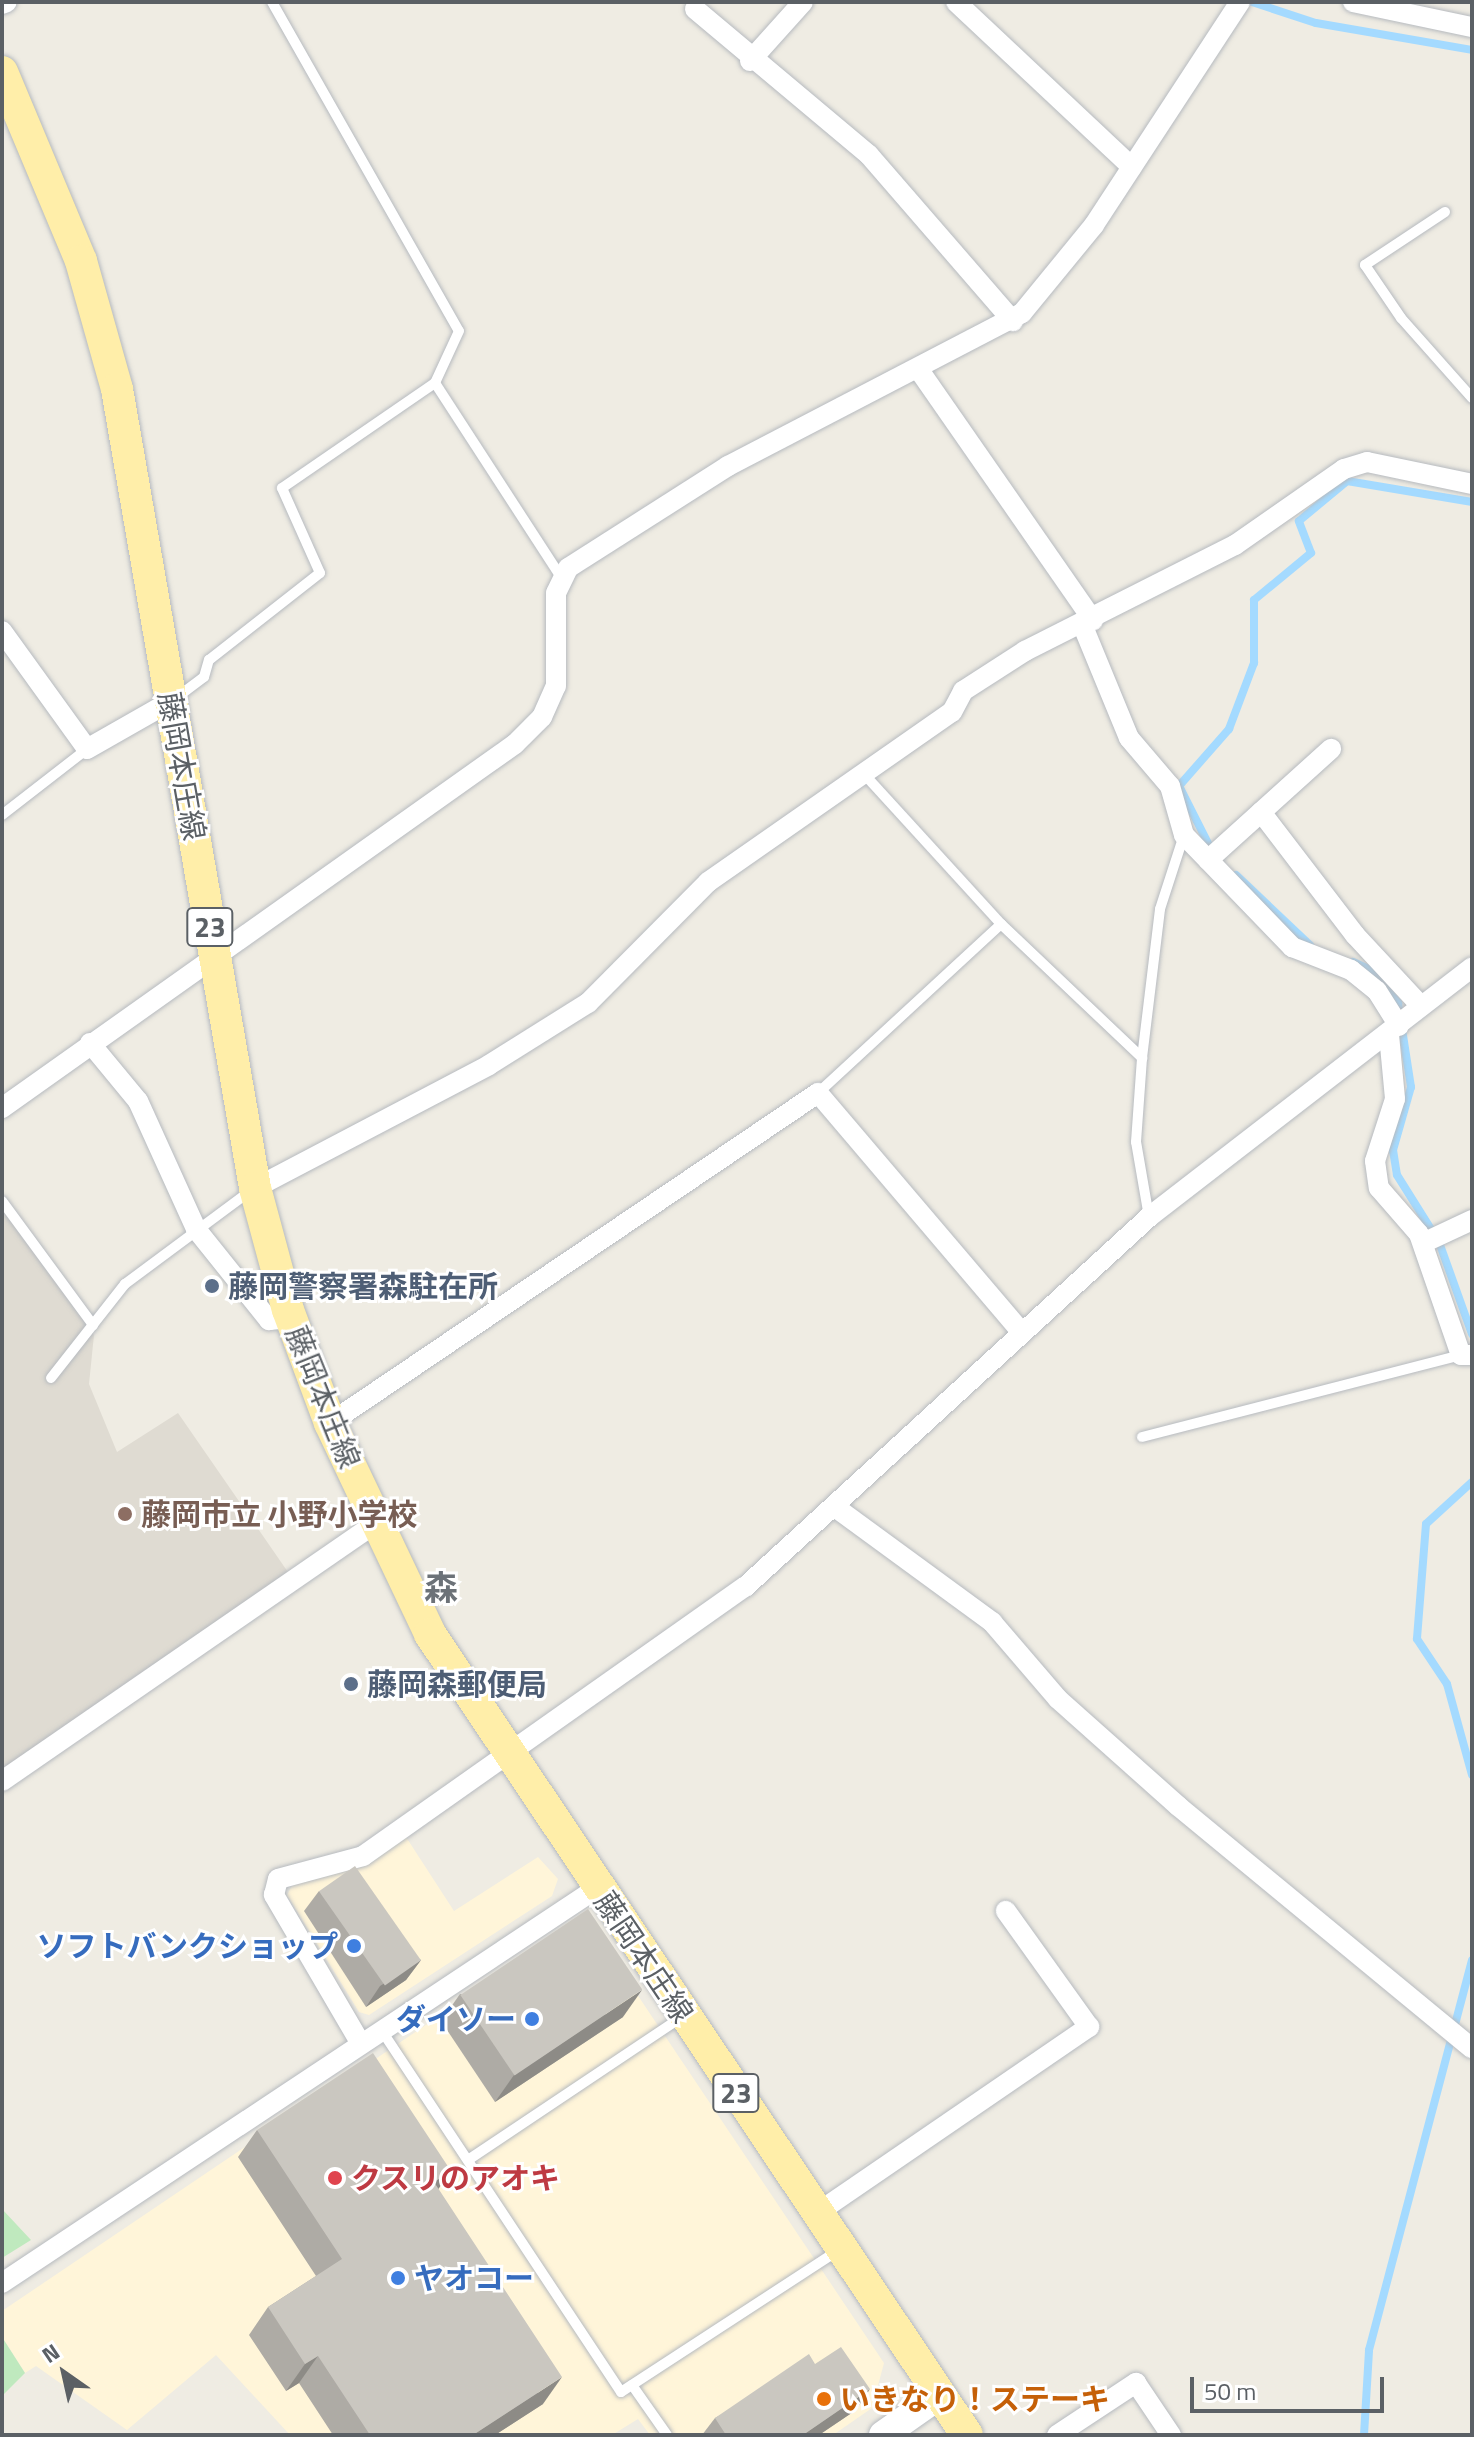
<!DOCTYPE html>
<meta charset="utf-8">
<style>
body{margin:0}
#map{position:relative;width:1474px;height:2437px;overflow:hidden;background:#efece3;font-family:"Titillium Web","Noto Sans JP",sans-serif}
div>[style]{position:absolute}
.commercial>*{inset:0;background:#fff5d9}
.education>*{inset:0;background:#dfdbd2}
.green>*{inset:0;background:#bfe9be}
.stream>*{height:8px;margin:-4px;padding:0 4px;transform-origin:4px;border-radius:4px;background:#a4daff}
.roads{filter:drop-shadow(0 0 2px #b6babf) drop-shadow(0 0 2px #b6babf)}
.lane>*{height:10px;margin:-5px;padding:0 5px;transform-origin:5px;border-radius:5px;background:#fff}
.street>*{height:20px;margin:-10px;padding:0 10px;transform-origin:10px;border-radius:10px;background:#fff}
.secondary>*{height:28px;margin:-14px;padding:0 14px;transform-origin:14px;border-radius:14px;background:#fff}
.primary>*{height:32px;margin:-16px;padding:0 16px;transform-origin:16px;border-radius:16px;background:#ffeea9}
.wall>*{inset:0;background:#aeaba5}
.shaded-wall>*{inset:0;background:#8d8b86}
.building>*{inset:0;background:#cac7c0;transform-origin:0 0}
.dots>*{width:22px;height:22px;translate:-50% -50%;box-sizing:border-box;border:4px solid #fff;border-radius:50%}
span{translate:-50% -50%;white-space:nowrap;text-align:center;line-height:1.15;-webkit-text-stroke:6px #fff;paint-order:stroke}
.shield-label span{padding:2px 6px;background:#fff;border:2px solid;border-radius:6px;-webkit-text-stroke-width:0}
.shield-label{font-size:28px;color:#5b6065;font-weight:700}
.street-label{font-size:30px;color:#5b6065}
.service-label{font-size:30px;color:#4e5e75;font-weight:700}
.left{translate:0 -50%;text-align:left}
.education-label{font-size:30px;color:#785e54;font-weight:700}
.shop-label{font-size:30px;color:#366cbe;font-weight:700}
.right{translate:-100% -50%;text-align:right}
.health-label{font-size:30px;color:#be3a42;font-weight:700}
.food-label{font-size:30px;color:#c56008;font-weight:700}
.quarter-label{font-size:34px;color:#6c7278;font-weight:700}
.frame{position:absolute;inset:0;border:4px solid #5b6065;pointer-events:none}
.north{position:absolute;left:24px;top:2333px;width:80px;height:80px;-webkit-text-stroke:6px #fff;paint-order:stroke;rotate:326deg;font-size:22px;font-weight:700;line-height:32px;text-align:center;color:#5b6065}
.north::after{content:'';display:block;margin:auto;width:28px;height:36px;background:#5b6065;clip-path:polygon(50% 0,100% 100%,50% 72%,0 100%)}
.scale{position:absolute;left:1190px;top:2377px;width:194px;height:36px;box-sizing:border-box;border:4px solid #5b6065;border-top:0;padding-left:10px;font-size:24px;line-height:28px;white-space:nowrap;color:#5b6065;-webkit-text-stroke:6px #fff;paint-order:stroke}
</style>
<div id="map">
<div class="commercial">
<div style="clip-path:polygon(406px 1837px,454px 1911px,538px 1857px,558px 1879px,552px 1896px,369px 2015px,359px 2012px,287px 1895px,293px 1884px)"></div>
<div style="clip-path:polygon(571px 1927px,596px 1933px,884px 2363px,872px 2408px,833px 2435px,650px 2435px,638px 2419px,612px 2435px,290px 2435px,216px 2355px,127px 2430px,36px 2366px,25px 2373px,2px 2337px,2px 2311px)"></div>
</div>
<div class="education">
<div style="clip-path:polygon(2px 1210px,94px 1335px,89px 1384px,117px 1452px,178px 1413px,290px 1575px,2px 1773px)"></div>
</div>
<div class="green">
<div style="clip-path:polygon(2px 2209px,31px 2240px,2px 2258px)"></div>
<div style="clip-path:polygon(2px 2337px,25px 2373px,2px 2396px)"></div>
</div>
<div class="stream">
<div style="left:1252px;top:2px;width:67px;rotate:18.2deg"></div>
<div style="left:1316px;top:23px;width:158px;rotate:9.8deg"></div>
<div style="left:1212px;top:851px;width:73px;rotate:-116.9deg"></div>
<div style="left:1179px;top:786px;width:76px;rotate:-48.7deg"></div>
<div style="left:1229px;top:729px;width:71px;rotate:-69.3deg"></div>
<div style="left:1254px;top:663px;width:63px;rotate:-90deg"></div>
<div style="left:1254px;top:600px;width:74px;rotate:-39.5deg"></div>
<div style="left:1311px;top:553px;width:34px;rotate:-111deg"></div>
<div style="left:1299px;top:521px;width:62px;rotate:-39.8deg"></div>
<div style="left:1347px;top:481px;width:127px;rotate:9.5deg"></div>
<div style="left:1236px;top:875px;width:102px;rotate:43.4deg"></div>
<div style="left:1353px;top:962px;width:17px;rotate:24deg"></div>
<div style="left:1369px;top:969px;width:45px;rotate:49.5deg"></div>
<div style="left:1398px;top:1003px;width:85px;rotate:81.2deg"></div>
<div style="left:1411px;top:1087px;width:66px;rotate:105.9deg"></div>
<div style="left:1393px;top:1150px;width:25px;rotate:81deg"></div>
<div style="left:1397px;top:1175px;width:79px;rotate:57.9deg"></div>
<div style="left:1439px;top:1242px;width:98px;rotate:70.3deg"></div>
<div style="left:1472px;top:1482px;width:62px;rotate:137.6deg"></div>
<div style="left:1426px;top:1524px;width:115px;rotate:94.5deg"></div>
<div style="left:1417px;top:1639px;width:54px;rotate:56.3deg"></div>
<div style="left:1447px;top:1684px;width:94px;rotate:74.6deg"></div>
<div style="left:1364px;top:2435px;width:85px;rotate:-86.6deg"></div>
<div style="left:1369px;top:2350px;width:403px;rotate:-75.2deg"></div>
</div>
<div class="roads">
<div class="lane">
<div style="left:272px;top:2px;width:378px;rotate:60.4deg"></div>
<div style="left:459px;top:331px;width:57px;rotate:114.8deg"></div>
<div style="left:435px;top:383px;width:231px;rotate:57deg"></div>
<div style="left:1445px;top:212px;width:96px;rotate:146.5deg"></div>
<div style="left:1365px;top:265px;width:64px;rotate:55.8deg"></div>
<div style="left:1401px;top:318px;width:107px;rotate:48.4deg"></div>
<div style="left:176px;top:698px;width:35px;rotate:-37deg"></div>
<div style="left:204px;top:677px;width:18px;rotate:-74deg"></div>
<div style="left:209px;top:660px;width:141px;rotate:-38.1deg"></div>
<div style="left:320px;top:573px;width:93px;rotate:-114.1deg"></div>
<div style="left:282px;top:488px;width:186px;rotate:-34.5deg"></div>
<div style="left:865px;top:775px;width:202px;rotate:47.6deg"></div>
<div style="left:1001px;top:924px;width:195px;rotate:43.5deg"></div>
<div style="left:2px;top:815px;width:108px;rotate:-37.8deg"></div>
<div style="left:818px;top:1093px;width:249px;rotate:-42.7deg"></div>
<div style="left:2px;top:1201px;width:154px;rotate:53.7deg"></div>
<div style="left:1149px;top:1217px;width:76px;rotate:-99.8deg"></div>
<div style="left:1136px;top:1142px;width:84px;rotate:-85.9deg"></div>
<div style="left:1142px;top:1058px;width:150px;rotate:-83.1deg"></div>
<div style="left:1160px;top:909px;width:78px;rotate:-72deg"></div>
<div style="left:51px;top:1378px;width:120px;rotate:-51.8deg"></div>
<div style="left:125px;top:1284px;width:156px;rotate:-36.6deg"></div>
<div style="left:1142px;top:1437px;width:329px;rotate:-14.4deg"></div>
<div style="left:382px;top:2031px;width:433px;rotate:56.5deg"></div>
<div style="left:621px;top:2392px;width:260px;rotate:-33.1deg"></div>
<div style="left:468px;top:2160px;width:257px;rotate:-33.8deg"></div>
<div style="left:632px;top:2385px;width:61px;rotate:55deg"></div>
</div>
<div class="street">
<div style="left:956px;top:2px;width:241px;rotate:43.2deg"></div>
<div style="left:1353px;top:2px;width:122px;rotate:11.9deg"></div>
<div style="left:2px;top:4px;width:5px;rotate:-22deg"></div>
<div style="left:695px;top:9px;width:227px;rotate:40deg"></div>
<div style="left:869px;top:155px;width:220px;rotate:49.1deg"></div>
<div style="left:750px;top:61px;width:79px;rotate:-48.1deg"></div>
<div style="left:919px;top:370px;width:305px;rotate:55.2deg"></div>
<div style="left:1082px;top:624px;width:123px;rotate:67.6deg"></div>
<div style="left:1129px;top:738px;width:63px;rotate:49.5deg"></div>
<div style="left:1170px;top:786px;width:51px;rotate:74.1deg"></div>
<div style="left:1184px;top:835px;width:156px;rotate:46deg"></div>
<div style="left:1292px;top:947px;width:63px;rotate:21.3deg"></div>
<div style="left:1351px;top:970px;width:33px;rotate:39deg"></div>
<div style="left:1377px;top:991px;width:41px;rotate:57.8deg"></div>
<div style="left:2px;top:631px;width:145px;rotate:54.2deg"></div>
<div style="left:87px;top:749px;width:97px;rotate:-29.7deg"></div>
<div style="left:1261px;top:812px;width:155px;rotate:52.6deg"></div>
<div style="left:1355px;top:935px;width:97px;rotate:47.1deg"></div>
<div style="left:1208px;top:860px;width:166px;rotate:-42.1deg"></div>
<div style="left:1389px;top:1035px;width:64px;rotate:84.6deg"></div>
<div style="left:1395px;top:1099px;width:65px;rotate:107.9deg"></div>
<div style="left:1375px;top:1161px;width:27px;rotate:82deg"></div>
<div style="left:1379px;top:1188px;width:61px;rotate:49deg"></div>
<div style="left:1419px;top:1234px;width:128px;rotate:70.9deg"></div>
<div style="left:1461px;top:1355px;width:11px"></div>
<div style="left:90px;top:1043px;width:75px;rotate:50.4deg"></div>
<div style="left:138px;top:1101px;width:141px;rotate:65.6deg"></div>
<div style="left:196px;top:1229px;width:117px;rotate:51.3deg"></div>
<div style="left:269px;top:1320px;width:22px;rotate:-5deg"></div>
<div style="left:2px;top:1108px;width:629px;rotate:-35.36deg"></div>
<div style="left:515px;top:744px;width:38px;rotate:-45deg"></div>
<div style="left:542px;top:717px;width:34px;rotate:-66deg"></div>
<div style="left:556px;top:686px;width:93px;rotate:-90deg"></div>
<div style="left:556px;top:593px;width:28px;rotate:-64deg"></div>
<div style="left:568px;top:568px;width:190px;rotate:-32.5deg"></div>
<div style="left:728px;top:466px;width:331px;rotate:-27.5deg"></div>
<div style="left:1022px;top:313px;width:114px;rotate:-50.7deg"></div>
<div style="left:1094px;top:225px;width:267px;rotate:-56.8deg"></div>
<div style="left:255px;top:1188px;width:264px;rotate:-27.7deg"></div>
<div style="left:489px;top:1065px;width:117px;rotate:-32.1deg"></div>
<div style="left:588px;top:1003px;width:170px;rotate:-45.2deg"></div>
<div style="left:708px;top:882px;width:297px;rotate:-34.9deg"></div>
<div style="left:952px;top:712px;width:24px;rotate:-62deg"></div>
<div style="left:963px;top:691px;width:74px;rotate:-32.8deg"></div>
<div style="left:1025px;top:651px;width:235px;rotate:-26.8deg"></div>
<div style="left:1235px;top:545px;width:133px;rotate:-34.9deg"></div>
<div style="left:1344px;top:469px;width:24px;rotate:-17deg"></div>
<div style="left:1367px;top:462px;width:107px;rotate:11.8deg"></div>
<div style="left:1423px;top:1243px;width:54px;rotate:-25.1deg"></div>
<div style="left:330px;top:1423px;width:589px;rotate:-34.07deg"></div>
<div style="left:818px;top:1093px;width:315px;rotate:49.6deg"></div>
<div style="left:835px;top:1507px;width:195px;rotate:36.2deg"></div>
<div style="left:992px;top:1622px;width:101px;rotate:49.4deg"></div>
<div style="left:1058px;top:1699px;width:161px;rotate:41.7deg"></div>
<div style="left:1178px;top:1806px;width:381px;rotate:39.5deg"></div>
<div style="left:2px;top:1781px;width:456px;rotate:-34.6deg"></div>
<div style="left:361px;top:2044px;width:173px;rotate:-120.3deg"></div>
<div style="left:274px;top:1895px;width:16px;rotate:-76deg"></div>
<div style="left:278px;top:1879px;width:88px;rotate:-15.1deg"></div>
<div style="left:363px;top:1856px;width:467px;rotate:-35.2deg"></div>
<div style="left:745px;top:1587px;width:548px;rotate:-42.48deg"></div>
<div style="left:1149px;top:1217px;width:408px;rotate:-37.7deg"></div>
<div style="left:817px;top:2213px;width:330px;rotate:-34.4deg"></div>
<div style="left:1089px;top:2027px;width:143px;rotate:-125.6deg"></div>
<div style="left:2px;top:2283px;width:714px;rotate:-33.58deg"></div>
<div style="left:1057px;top:2435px;width:95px;rotate:-33.4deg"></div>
<div style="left:1136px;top:2383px;width:63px;rotate:56.1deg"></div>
</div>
<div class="secondary">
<div style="left:883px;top:2435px;width:70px;rotate:-35.1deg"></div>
</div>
<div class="primary">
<div style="left:2px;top:72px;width:205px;rotate:67.3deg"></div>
<div style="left:81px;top:261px;width:133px;rotate:74.3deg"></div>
<div style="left:117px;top:389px;width:811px;rotate:80.2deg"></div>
<div style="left:255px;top:1188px;width:126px;rotate:74.9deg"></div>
<div style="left:288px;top:1310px;width:121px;rotate:69.6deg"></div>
<div style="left:330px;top:1423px;width:233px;rotate:64.6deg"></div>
<div style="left:430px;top:1634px;width:964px;rotate:56.16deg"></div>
</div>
</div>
<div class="wall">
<div style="clip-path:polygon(319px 1891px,421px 1960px,406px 1980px,366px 2007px,304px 1911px)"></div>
<div style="clip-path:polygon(460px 1994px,623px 2017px,495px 2102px,441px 2021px)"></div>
<div style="clip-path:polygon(257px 2130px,451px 2171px,438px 2189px,543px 2404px,495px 2435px,333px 2435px,299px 2383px,286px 2391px,249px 2335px,268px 2307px,316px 2276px,238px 2157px)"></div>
<div style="clip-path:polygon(815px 2364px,856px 2410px,819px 2435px,702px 2435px,715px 2418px)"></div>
</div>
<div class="shaded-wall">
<div style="clip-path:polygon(421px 1960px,406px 1980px,366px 2007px,380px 1986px)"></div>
<div style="clip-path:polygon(642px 1990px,623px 2017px,495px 2102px,514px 2075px)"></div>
<div style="clip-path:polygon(451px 2171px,432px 2198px,434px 2182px)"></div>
<div style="clip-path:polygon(318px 2356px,299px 2383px,286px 2391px,305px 2364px)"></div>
<div style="clip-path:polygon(562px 2377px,543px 2404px,495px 2435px,473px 2435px)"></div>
<div style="clip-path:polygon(870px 2389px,856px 2410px,819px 2435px,803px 2435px)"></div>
</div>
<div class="building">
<div style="left:355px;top:1866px;width:115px;height:44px;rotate:55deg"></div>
<div style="left:588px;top:1909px;width:97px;height:154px;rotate:56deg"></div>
<div style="clip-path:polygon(373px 2053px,451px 2171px,434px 2182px,562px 2377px,473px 2435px,370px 2435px,318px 2356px,305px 2364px,268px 2307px,342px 2259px,257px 2130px)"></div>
<div style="clip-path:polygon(841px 2347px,870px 2389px,803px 2435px,726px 2435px,715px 2418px,809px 2354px,815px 2364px)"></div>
</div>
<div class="dots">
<div style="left:212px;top:1286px;background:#5c6f8a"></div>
<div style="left:125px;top:1514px;background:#8d6e63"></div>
<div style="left:351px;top:1684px;background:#5c6f8a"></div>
<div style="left:354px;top:1946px;background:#3f7fe0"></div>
<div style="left:532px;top:2019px;background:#3f7fe0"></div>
<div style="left:335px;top:2178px;background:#e0444e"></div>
<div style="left:398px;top:2278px;background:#3f7fe0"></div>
<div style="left:824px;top:2399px;background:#e8710a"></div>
</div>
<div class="shield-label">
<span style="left:210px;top:927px">23</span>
<span style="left:736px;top:2093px">23</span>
</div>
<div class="street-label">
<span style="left:182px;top:766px;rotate:80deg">藤岡本庄線</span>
<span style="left:323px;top:1397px;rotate:68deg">藤岡本庄線</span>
<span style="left:644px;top:1957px;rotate:56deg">藤岡本庄線</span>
</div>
<div class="service-label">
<span class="left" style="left:228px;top:1286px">藤岡警察署森駐在所</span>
<span class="left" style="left:367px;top:1684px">藤岡森郵便局</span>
</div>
<div class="education-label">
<span class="left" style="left:141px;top:1514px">藤岡市立 小野小学校</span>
</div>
<div class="shop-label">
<span class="right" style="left:338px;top:1946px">ソフトバンクショップ</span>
<span class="right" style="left:516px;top:2019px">ダイソー</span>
<span class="left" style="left:414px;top:2278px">ヤオコー</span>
</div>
<div class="health-label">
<span class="left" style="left:351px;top:2178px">クスリのアオキ</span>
</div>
<div class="food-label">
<span class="left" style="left:840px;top:2399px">いきなり！ステーキ</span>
</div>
<div class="quarter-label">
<span style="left:441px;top:1588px">森</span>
</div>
<div class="frame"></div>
<div class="north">N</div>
<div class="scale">50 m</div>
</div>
